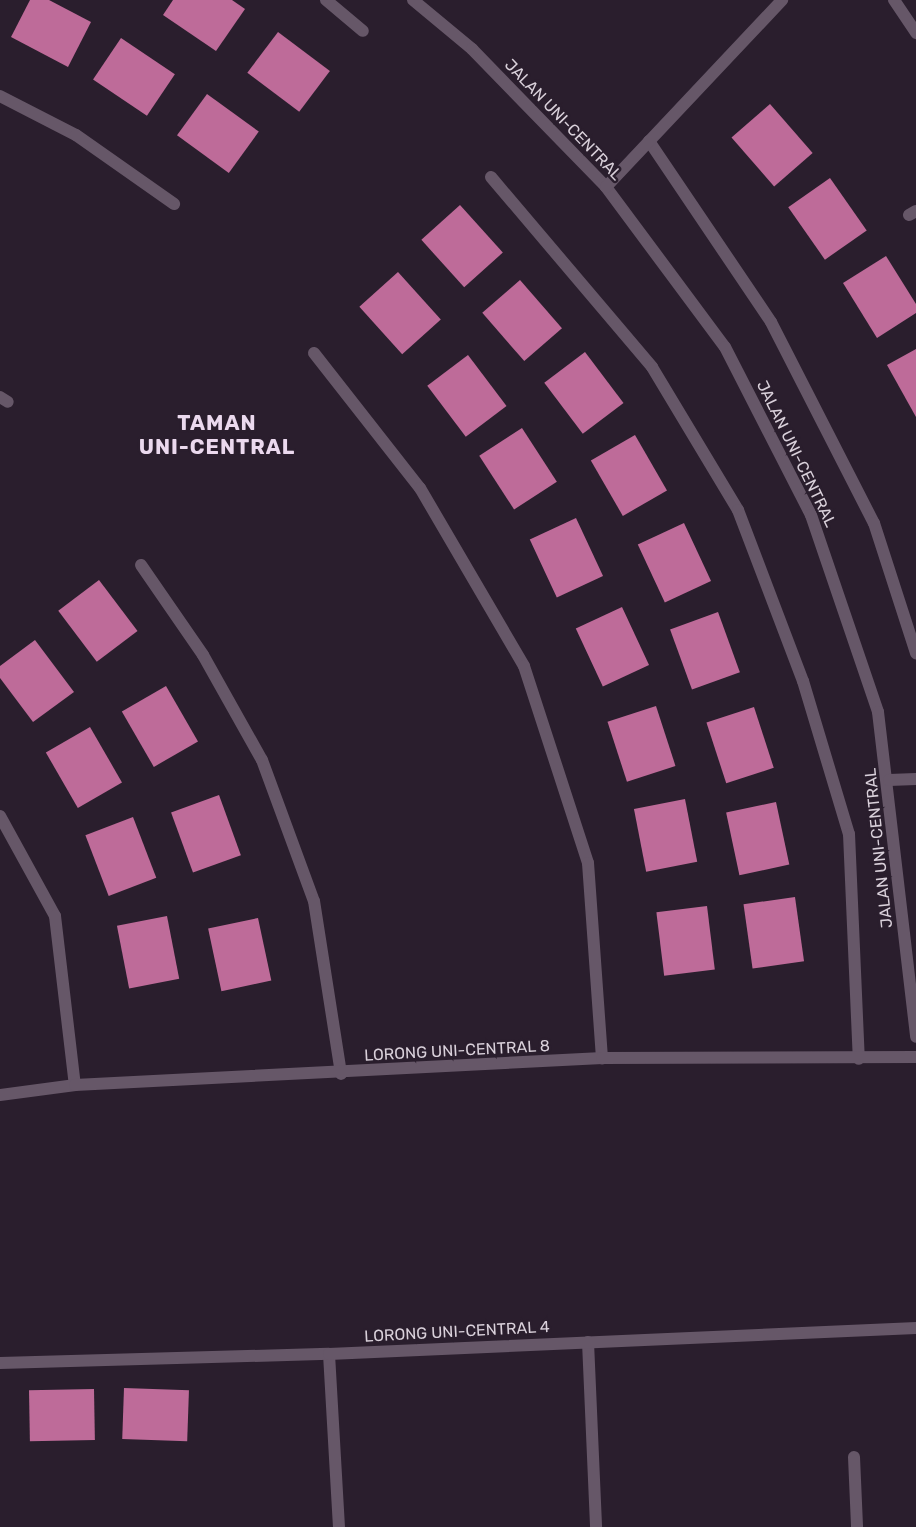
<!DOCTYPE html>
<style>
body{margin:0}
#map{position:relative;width:916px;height:1527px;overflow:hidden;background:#2a1e2d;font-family:Rubik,sans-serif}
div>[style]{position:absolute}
.building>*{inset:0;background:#be6b99;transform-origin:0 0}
.street>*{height:12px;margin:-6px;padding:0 6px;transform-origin:6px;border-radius:6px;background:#665768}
span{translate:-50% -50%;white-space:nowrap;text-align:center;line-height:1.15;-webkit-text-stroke:5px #2a1e2d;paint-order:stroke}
.street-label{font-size:16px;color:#d9d0da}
.district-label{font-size:21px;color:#ebd9ee;font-weight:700;letter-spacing:1px}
</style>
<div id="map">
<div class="building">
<div style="clip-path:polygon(30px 0,49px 0,91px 22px,68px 67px,11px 37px)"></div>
<div style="clip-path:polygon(173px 0,232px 0,245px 9px,216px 51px,163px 15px)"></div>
<div style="left:278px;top:32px;width:65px;height:51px;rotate:37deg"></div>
<div style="left:121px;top:38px;width:65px;height:50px;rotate:34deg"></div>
<div style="left:207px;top:94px;width:64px;height:51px;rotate:36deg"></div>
<div style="left:770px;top:104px;width:65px;height:51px;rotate:49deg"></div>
<div style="left:830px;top:178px;width:64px;height:51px;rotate:55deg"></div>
<div style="left:460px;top:205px;width:64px;height:52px;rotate:48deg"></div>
<div style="clip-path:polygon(886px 256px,916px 304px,916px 313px,877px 338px,843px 283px)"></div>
<div style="left:398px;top:272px;width:64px;height:52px;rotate:48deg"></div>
<div style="left:520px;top:280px;width:64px;height:50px;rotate:49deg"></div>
<div style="clip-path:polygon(916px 349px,916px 417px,887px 365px)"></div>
<div style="left:585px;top:352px;width:64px;height:51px;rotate:53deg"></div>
<div style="left:468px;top:355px;width:64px;height:51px;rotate:53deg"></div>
<div style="left:522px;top:428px;width:64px;height:51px;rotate:57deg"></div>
<div style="left:635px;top:435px;width:64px;height:51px;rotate:60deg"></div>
<div style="left:576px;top:518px;width:64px;height:51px;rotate:65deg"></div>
<div style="left:684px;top:523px;width:64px;height:51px;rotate:65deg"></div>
<div style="left:99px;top:580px;width:64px;height:51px;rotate:53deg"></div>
<div style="left:622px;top:607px;width:64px;height:51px;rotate:65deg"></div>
<div style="left:718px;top:612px;width:64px;height:51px;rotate:70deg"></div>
<div style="clip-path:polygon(35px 640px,74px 692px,33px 722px,0 678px,0 666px)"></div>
<div style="left:166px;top:686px;width:64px;height:51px;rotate:60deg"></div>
<div style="left:656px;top:706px;width:63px;height:51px;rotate:72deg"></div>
<div style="left:754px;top:707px;width:64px;height:50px;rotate:72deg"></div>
<div style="left:90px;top:727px;width:64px;height:51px;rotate:60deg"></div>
<div style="left:219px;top:795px;width:64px;height:51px;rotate:70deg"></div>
<div style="left:685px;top:799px;width:64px;height:52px;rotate:79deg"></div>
<div style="left:776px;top:802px;width:64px;height:51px;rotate:78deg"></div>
<div style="left:133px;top:817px;width:65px;height:51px;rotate:69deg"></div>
<div style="left:795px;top:897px;width:65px;height:52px;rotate:82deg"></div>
<div style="left:707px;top:906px;width:64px;height:51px;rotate:83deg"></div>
<div style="left:167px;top:916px;width:64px;height:51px;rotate:79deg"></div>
<div style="left:258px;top:918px;width:64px;height:51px;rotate:78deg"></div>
<div style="left:124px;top:1388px;width:65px;height:51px;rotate:2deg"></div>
<div style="left:94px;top:1389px;width:51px;height:65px;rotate:89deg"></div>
</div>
<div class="street">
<div style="left:326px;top:0;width:48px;rotate:40deg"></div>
<div style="left:413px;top:0;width:77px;rotate:39.7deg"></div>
<div style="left:472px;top:49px;width:192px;rotate:45.8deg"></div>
<div style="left:606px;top:187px;width:199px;rotate:53.4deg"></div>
<div style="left:725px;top:347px;width:189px;rotate:62.9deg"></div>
<div style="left:811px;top:515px;width:208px;rotate:71.2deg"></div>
<div style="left:878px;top:712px;width:327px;rotate:83.3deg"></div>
<div style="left:894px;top:0;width:40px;rotate:56deg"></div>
<div style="left:0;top:96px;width:85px;rotate:27.2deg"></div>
<div style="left:76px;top:135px;width:120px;rotate:35.1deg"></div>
<div style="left:649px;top:141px;width:218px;rotate:56deg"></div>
<div style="left:771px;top:322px;width:226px;rotate:62.9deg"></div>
<div style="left:874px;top:523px;width:137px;rotate:72.1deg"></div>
<div style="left:491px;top:177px;width:249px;rotate:49.7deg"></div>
<div style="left:652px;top:367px;width:167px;rotate:59deg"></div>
<div style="left:738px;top:510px;width:183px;rotate:69.2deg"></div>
<div style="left:803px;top:681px;width:160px;rotate:73.3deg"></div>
<div style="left:849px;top:834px;width:225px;rotate:87.5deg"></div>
<div style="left:606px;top:187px;width:257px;rotate:-46.7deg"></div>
<div style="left:909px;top:215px;width:8px;rotate:-30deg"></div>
<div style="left:314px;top:353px;width:172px;rotate:51.9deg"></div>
<div style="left:420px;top:488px;width:206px;rotate:59.7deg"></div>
<div style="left:524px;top:666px;width:207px;rotate:72deg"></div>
<div style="left:588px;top:863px;width:196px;rotate:85.9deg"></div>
<div style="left:0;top:397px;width:9px;rotate:32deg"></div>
<div style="left:141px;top:565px;width:109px;rotate:55.4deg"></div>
<div style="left:203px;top:655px;width:120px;rotate:60.7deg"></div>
<div style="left:262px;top:760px;width:150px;rotate:69.8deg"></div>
<div style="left:314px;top:901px;width:175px;rotate:81.1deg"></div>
<div style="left:889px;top:780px;width:27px;rotate:-2deg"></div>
<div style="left:0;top:816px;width:114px;rotate:61.2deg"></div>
<div style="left:55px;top:916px;width:170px;rotate:83.3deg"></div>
<div style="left:0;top:1095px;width:76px;rotate:-7.6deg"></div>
<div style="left:75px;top:1085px;width:528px;rotate:-2.93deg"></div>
<div style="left:602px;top:1058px;width:314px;rotate:-0.2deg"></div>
<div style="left:588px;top:1342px;width:185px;rotate:87.5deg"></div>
<div style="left:329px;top:1354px;width:173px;rotate:86.7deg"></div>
<div style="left:0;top:1363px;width:329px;rotate:-1.6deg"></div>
<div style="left:329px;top:1354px;width:588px;rotate:-2.54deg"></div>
<div style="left:854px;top:1457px;width:70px;rotate:87.5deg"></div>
</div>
<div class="street-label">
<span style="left:563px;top:120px;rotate:46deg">JALAN UNI-CENTRAL</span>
<span style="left:796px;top:454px;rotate:64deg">JALAN UNI-CENTRAL</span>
<span style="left:879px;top:848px;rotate:-96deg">JALAN UNI-CENTRAL</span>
<span style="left:457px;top:1051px;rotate:-3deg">LORONG UNI-CENTRAL 8</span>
<span style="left:457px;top:1332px;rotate:-3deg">LORONG UNI-CENTRAL 4</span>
</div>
<div class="district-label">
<span style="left:217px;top:435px">TAMAN<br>UNI-CENTRAL</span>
</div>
</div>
